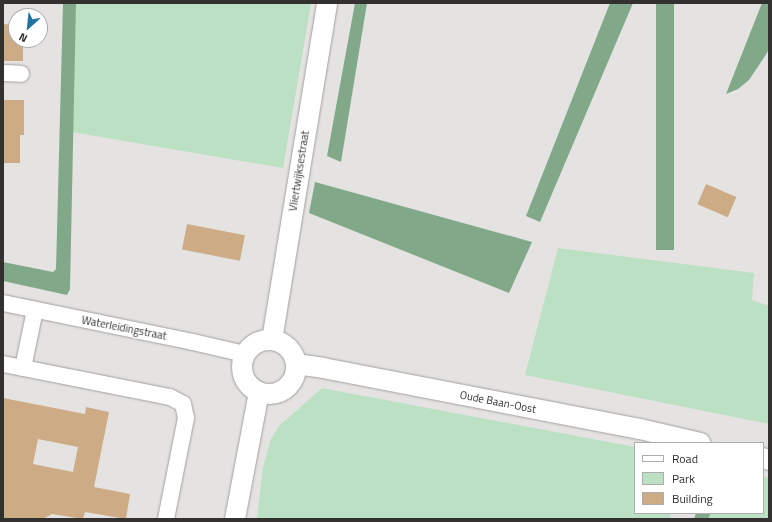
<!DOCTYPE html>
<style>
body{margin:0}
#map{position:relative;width:772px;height:522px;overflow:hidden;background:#e5e3e1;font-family:"Titillium Web",sans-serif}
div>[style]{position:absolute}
.green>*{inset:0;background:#bce0c3}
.forest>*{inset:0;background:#81a989;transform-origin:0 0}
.building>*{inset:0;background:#ccab85;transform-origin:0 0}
.roads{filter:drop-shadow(0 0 1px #a2a09d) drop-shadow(0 0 1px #a2a09d)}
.minor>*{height:16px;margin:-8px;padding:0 8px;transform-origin:8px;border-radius:8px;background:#fff}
.tertiary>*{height:20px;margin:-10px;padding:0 10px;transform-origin:10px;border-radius:10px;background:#fff}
.tertiary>.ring{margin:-10px;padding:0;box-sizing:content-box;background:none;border:20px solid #fff;border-radius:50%}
span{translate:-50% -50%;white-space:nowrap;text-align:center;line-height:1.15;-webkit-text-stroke:3px #fff;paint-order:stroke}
.street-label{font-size:11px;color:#323130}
.frame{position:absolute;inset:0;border:4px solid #323130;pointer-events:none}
.legend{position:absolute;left:634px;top:442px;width:130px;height:72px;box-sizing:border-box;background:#fff;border:1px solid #adadac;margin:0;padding:5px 7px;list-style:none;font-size:12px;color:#323130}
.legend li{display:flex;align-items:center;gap:8px;height:20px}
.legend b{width:20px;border:1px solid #adadac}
.north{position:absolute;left:8px;top:8px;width:40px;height:40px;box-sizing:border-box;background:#fff;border:1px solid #adadac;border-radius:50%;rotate:207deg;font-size:11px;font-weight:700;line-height:16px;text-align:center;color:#323130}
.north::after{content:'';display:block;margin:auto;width:14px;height:18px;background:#2074a4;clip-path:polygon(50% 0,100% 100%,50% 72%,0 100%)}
</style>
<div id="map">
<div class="green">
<div style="clip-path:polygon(76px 3px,311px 3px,283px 168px,72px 132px)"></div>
<div style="clip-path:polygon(558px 248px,754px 273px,752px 300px,769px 306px,769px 424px,525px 375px)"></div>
<div style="clip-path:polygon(322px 388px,635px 447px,635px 513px,672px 513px,669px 519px,257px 519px,263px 467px,271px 439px,279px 426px)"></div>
<div style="clip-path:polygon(763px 476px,769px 478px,769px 519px,708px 519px,711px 513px,763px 513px)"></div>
</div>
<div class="forest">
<div style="clip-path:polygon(63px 3px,76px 3px,70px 289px,67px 295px,3px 281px,3px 262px,53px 272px,56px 269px)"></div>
<div style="clip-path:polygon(355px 3px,367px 3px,341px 162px,327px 156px)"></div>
<div style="clip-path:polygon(610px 3px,633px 3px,540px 222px,526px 216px)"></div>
<div style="left:656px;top:3px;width:18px;height:247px"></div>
<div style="clip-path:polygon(762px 3px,769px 3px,769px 48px,767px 53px,749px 80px,738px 89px,726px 94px)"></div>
<div style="clip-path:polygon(315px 182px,532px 242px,509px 293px,309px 213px)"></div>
<div style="clip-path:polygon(696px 513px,711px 513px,708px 519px,694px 519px)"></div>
</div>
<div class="building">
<div style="clip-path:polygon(3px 24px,16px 25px,16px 40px,23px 40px,23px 61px,3px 61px)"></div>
<div style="clip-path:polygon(3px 100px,24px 100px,24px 135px,20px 135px,20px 163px,3px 163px)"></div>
<div style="left:706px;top:184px;width:33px;height:22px;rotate:23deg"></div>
<div style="left:187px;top:224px;width:59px;height:26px;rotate:11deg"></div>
<div style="clip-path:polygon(evenodd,3px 398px,85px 414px,86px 407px,109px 412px,94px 487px,130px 494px,126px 519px,85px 512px,83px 519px,52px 514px,43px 519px,3px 519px,3px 398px,38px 439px,78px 447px,73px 472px,33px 464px,38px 439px)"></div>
</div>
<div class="roads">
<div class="minor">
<div style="left:3px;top:73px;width:18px;rotate:3deg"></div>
<div style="left:3px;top:303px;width:194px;rotate:11.6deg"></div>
<div style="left:193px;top:342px;width:53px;rotate:13deg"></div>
<div style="left:3px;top:364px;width:170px;rotate:11.2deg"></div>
<div style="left:170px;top:397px;width:15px;rotate:28deg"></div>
<div style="left:183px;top:404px;width:14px;rotate:78deg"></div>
<div style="left:186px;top:418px;width:103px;rotate:101.2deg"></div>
<div style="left:23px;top:368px;width:59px;rotate:-78.3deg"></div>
</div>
<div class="tertiary">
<div style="left:272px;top:340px;width:341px;rotate:-80.7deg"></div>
<div class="ring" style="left:242px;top:340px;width:34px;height:34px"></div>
<div style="left:296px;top:364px;width:27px;rotate:8deg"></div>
<div style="left:323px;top:368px;width:323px;rotate:10.9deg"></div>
<div style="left:640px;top:429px;width:62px;rotate:13.1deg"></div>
<div style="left:763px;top:458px;width:6px;rotate:18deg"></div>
<div style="left:235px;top:519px;width:129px;rotate:-79.3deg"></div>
</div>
</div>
<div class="street-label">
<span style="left:299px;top:171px;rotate:-81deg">Vliertwijksestraat</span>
<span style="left:124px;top:328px;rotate:11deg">Waterleidingstraat</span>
<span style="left:498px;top:402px;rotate:11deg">Oude Baan-Oost</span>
</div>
<div class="frame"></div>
<ul class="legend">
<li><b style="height:5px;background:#fff"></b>Road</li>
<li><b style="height:11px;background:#bce0c3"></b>Park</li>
<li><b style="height:11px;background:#ccab85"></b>Building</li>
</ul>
<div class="north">N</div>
</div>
